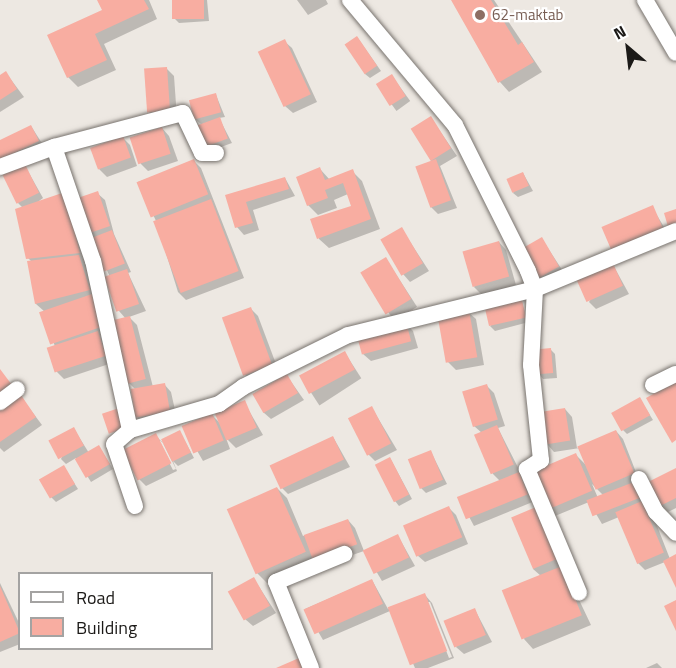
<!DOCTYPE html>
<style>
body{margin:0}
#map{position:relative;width:676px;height:668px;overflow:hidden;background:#ede8e2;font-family:"Titillium Web",sans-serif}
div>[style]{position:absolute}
.shadow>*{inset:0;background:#0003;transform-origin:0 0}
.building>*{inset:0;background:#f8ada1;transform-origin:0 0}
.roads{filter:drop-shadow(0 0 2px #78736e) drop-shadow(0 0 2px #78736e)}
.street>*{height:16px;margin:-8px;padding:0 8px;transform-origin:8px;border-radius:8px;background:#fff}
.dots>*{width:16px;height:16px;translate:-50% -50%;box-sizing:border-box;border:3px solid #fff;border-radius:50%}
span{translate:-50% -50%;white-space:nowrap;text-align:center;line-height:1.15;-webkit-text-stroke:4.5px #fff;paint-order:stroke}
.education-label{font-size:15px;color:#785e54}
.left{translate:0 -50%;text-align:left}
.legend{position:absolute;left:18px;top:572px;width:195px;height:78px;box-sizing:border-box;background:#fff;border:2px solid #a4a3a2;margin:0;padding:8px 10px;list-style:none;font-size:18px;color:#1b1917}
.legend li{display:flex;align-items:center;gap:12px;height:30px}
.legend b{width:30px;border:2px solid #a4a3a2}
.north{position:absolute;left:598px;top:18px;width:60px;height:60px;-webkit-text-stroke:4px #fff;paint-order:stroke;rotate:332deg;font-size:16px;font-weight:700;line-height:24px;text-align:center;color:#1b1917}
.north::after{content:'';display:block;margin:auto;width:21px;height:27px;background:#1b1917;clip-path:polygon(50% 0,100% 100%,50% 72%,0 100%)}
</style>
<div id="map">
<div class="shadow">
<div style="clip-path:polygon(99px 0,149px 0,157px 19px,104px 44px,116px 70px,78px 87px,68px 77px,104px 11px)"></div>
<div style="clip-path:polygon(173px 0,207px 0,209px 21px,179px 23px,175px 19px)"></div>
<div style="clip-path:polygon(297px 0,326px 0,328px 4px,308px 15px)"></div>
<div style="clip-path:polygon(452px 0,494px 0,542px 72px,509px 92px,500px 82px)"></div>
<div style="clip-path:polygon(357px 37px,381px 71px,370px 78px,365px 74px)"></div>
<div style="clip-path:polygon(284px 41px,292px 48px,317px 102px,293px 113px,285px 106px)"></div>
<div style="clip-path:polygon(166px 68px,174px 76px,177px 118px,156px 120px,149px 112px)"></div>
<div style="clip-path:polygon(6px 73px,24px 97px,0 112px,0 77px)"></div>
<div style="left:392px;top:76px;width:31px;height:17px;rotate:54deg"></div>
<div style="clip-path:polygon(216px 95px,225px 117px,219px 118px,232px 143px,210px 151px,202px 125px,195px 119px)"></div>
<div style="clip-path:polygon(431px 118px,457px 156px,440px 166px,457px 208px,438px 214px,431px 207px)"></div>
<div style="clip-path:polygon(31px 126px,45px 148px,3px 170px,0 142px)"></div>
<div style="clip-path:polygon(162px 128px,169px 136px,178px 161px,148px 171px,141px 164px,132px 138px)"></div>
<div style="clip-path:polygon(122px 137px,130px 145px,137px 166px,107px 177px,99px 169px)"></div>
<div style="clip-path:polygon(194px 161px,201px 168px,244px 278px,186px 300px,178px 292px,156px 221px,138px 182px)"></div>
<div style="clip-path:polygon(25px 166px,43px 198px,35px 204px,64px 194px,109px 333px,101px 336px,112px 363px,64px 379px,57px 372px,55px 347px,45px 312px,36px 304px,32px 262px,28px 258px,23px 208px,18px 203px)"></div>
<div style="clip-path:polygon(320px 169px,330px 180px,352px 171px,362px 181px,380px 229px,329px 248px,319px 239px,312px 219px,353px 207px,348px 194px,334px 200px,337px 208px,318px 215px,308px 205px)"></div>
<div style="clip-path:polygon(523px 173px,533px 191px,518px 197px,513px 193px)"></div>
<div style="clip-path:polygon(285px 178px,295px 196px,253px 210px,259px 230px,244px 235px,237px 227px,227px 196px)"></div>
<div style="clip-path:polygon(97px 193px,105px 200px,114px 234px,131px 272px,128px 273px,146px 311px,129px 317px,137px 325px,153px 387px,164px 384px,171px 392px,177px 419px,145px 425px,138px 418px,136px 390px,129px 383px,126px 319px,119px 311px,110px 277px,90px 233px)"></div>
<div style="clip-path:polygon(652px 207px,670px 237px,604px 227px)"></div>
<div style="clip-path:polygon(401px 228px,429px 271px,410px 282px,403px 274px)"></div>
<div style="left:542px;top:239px;width:38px;height:22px;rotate:57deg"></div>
<div style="clip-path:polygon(499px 242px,506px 250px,516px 285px,482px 295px,474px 287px)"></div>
<div style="left:386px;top:259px;width:57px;height:27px;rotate:57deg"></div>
<div style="clip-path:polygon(612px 263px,629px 294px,596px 309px,589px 302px)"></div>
<div style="clip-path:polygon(521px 302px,529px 322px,495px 331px,490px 326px)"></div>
<div style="clip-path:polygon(251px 309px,258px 316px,279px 372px,252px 382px,245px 375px,224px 319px)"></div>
<div style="clip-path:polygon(468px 312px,476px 319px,484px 365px,456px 370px,448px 362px)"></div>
<div style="clip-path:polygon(405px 323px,413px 331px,418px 348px,371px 361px,363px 354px)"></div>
<div style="clip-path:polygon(550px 349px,555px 354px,557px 378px,543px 379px,539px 374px)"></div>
<div style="left:345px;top:353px;width:30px;height:50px;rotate:57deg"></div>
<div style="clip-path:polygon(287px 376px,304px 400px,271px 419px,263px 412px)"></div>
<div style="clip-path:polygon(487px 386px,494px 393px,505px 426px,498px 428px,535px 501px,474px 526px,459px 498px,500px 481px,493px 474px,476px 436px,482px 433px,474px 426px)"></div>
<div style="clip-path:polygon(21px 397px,42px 425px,4px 452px,0 448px,0 412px)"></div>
<div style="clip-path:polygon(640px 399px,653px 420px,627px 434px,622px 429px)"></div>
<div style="clip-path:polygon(244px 402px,263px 435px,236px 448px,226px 438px,230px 449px,203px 461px,184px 428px,212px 415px,221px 424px)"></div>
<div style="clip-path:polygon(372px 408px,397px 450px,375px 461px,368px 454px)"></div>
<div style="clip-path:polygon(evenodd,565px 409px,572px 417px,577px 448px,616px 431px,623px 439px,670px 559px,676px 556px,676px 585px,665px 562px,645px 570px,637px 562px,619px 517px,602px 524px,589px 502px,555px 516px,548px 509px,576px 455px,587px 466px,580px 448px,554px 452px,547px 444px,565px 409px,592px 484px,604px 496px,598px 498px,592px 484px)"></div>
<div style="clip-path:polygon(74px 429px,89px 453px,99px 447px,113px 469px,91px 482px,76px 458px,66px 464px,61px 459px)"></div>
<div style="clip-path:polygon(evenodd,180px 432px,194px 458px,178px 466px,173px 461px,177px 471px,146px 486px,139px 479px,155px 435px,166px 446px,180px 432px,158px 441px,162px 441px,176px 469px,173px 470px,158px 441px)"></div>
<div style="clip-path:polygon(333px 437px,350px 467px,288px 494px,281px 487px)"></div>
<div style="clip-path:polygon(431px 452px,447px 484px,426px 493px,421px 488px)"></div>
<div style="clip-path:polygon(390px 458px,412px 499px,399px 506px,395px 501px)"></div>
<div style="clip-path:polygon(64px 467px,78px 489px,56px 502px,51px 497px)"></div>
<div style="clip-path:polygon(676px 470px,676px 508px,668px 512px,661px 505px)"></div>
<div style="clip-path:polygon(277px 488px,287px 498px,303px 536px,348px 520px,355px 528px,364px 551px,321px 566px,316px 562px,267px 583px,257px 573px)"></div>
<div style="clip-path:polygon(449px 508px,456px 515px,468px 544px,425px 562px,417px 555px)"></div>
<div style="clip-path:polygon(536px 509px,591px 625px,533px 649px,524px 639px,541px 576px,533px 569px)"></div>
<div style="clip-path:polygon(398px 536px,415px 566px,382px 581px,364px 551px)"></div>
<div style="clip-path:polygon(254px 579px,276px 613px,253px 626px,245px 619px)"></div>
<div style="clip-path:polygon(evenodd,372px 580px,388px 609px,425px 595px,432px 603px,454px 658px,428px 668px,415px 668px,390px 611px,323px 640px,305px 609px,372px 580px,427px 602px,430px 602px,452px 657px,449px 658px,427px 602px)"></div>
<div style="clip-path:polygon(0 583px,20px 625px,20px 644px,0 652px)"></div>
<div style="clip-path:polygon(475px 610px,492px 642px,464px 654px,456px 647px)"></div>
<div style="clip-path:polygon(657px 663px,662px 668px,646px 668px)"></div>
</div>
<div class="building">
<div style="clip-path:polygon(97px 0,144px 0,149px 9px,95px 34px,107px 60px,67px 78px,47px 35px,102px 10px)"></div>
<div style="left:172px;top:0;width:32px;height:19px"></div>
<div style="clip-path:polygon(451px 0,491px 0,518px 45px,522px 42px,534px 62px,498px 83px)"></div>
<div style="left:357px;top:36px;width:36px;height:15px;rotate:56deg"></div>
<div style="left:285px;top:39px;width:61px;height:30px;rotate:65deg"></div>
<div style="left:167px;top:67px;width:44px;height:23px;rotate:86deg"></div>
<div style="clip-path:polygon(6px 71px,17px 89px,0 100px,0 75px)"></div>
<div style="left:392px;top:74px;width:26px;height:19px;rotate:58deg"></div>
<div style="left:216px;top:93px;width:20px;height:28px;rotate:75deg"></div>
<div style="left:431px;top:116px;width:38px;height:24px;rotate:58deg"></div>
<div style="left:220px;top:117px;width:23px;height:26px;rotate:70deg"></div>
<div style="clip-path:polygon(31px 125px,39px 141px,0 160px,0 140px)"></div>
<div style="left:162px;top:127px;width:28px;height:34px;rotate:72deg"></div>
<div style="left:123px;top:136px;width:23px;height:35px;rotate:70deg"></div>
<div style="left:194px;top:159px;width:38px;height:62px;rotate:68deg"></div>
<div style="left:436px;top:159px;width:44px;height:22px;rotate:70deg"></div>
<div style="left:25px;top:164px;width:32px;height:25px;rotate:64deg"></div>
<div style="clip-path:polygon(320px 167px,325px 180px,353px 169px,371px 219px,317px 239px,310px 219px,351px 206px,343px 183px,325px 190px,328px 198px,307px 206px,296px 177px)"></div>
<div style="left:523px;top:172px;width:15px;height:18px;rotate:67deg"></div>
<div style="clip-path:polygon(285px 177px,289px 189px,246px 202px,253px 223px,235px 228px,225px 195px)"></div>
<div style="left:98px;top:191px;width:37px;height:23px;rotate:71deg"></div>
<div style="clip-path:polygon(65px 192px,80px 253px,26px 259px,15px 209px)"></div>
<div style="left:211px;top:199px;width:77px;height:62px;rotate:69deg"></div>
<div style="left:653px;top:205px;width:26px;height:56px;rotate:67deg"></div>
<div style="clip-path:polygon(676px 209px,676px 228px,669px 230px,664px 213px)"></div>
<div style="left:402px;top:227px;width:42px;height:25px;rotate:60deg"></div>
<div style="left:112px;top:230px;width:36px;height:23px;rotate:69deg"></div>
<div style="left:542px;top:237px;width:34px;height:25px;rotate:60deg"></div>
<div style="left:499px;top:241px;width:37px;height:38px;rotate:74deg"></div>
<div style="clip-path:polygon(79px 255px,90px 290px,35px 304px,27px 261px)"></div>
<div style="left:386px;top:257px;width:49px;height:30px;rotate:59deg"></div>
<div style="left:612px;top:261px;width:27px;height:40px;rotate:66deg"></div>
<div style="left:127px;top:269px;width:37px;height:24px;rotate:71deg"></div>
<div style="left:92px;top:294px;width:34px;height:56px;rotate:71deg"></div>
<div style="left:522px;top:300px;width:18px;height:38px;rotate:77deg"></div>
<div style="left:251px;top:307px;width:62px;height:31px;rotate:70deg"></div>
<div style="left:469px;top:310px;width:48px;height:32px;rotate:80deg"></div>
<div style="left:130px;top:316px;width:65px;height:19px;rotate:76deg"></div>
<div style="left:406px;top:322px;width:20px;height:51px;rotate:75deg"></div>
<div style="left:98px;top:331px;width:26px;height:54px;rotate:72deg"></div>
<div style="left:551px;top:348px;width:25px;height:16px;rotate:85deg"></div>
<div style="left:345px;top:351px;width:21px;height:52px;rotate:62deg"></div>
<div style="clip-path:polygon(0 369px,12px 385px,0 394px)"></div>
<div style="left:287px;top:374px;width:22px;height:40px;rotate:60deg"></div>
<div style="clip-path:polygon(676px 381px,676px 440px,672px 443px,646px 398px)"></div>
<div style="left:165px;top:383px;width:29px;height:35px;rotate:80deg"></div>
<div style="left:487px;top:384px;width:37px;height:26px;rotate:73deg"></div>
<div style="clip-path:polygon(21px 395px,36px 417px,0 442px,0 410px)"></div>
<div style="left:640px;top:397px;width:21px;height:33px;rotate:61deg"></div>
<div style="left:245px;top:400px;width:30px;height:33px;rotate:67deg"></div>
<div style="left:372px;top:406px;width:42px;height:27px;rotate:63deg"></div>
<div style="left:119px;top:408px;width:21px;height:18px;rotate:71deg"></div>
<div style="left:565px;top:408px;width:33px;height:25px;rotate:81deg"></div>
<div style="left:212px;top:413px;width:30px;height:33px;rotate:67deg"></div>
<div style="left:497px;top:425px;width:43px;height:25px;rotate:67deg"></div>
<div style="left:74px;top:427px;width:21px;height:29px;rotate:62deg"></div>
<div style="left:180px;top:430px;width:25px;height:21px;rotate:64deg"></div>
<div style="left:616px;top:430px;width:47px;height:42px;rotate:67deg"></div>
<div style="left:156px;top:433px;width:34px;height:38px;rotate:63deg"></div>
<div style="left:333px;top:436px;width:26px;height:70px;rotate:65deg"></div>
<div style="left:99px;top:445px;width:22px;height:28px;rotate:60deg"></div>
<div style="left:431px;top:450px;width:32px;height:25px;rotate:68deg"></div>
<div style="left:576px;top:453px;width:41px;height:49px;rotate:67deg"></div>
<div style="left:390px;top:457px;width:42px;height:17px;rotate:63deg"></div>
<div style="left:64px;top:465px;width:22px;height:29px;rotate:60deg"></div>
<div style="clip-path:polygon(676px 468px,676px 498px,660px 506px,648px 482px)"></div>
<div style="left:519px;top:472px;width:24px;height:67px;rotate:68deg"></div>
<div style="left:634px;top:482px;width:17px;height:51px;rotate:69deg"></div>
<div style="left:277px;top:487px;width:71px;height:55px;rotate:66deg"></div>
<div style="left:642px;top:501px;width:56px;height:29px;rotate:67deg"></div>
<div style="left:449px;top:506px;width:34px;height:50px;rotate:67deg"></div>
<div style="left:536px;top:507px;width:56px;height:27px;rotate:67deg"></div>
<div style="left:348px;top:519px;width:27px;height:47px;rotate:70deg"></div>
<div style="left:398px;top:534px;width:26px;height:39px;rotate:65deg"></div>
<div style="clip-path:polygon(676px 554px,676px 588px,663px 561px)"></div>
<div style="left:562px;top:566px;width:53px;height:65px;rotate:68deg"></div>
<div style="left:254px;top:577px;width:33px;height:30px;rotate:61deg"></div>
<div style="left:372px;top:579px;width:27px;height:75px;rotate:66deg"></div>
<div style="clip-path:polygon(0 586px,20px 633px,0 642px)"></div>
<div style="left:425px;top:593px;width:62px;height:40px;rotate:69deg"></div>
<div style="clip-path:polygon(676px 600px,676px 631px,664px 606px)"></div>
<div style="left:475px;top:608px;width:29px;height:34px;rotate:68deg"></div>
<div style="clip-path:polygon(299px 658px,303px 668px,276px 668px)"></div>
</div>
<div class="roads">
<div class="street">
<div style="left:350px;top:0;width:163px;rotate:50deg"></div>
<div style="left:455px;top:125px;width:163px;rotate:63.4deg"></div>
<div style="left:528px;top:271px;width:19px;rotate:69deg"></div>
<div style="left:535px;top:289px;width:76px;rotate:93deg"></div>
<div style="left:531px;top:365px;width:96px;rotate:84deg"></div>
<div style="left:541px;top:460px;width:17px;rotate:147deg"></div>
<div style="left:527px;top:469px;width:134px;rotate:67.2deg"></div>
<div style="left:645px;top:0;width:61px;rotate:59.7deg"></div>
<div style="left:0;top:167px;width:58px;rotate:-20.3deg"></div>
<div style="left:653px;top:385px;width:25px;rotate:-26deg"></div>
<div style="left:0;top:402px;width:21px;rotate:-37deg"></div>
<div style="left:130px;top:430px;width:173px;rotate:-102.3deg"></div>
<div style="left:93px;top:261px;width:120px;rotate:-108.9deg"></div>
<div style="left:54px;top:147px;width:133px;rotate:-14.8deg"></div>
<div style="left:183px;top:113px;width:44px;rotate:64.6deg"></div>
<div style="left:202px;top:153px;width:14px"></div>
<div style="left:639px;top:479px;width:37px;rotate:63deg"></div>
<div style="left:656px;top:512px;width:29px;rotate:46deg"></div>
<div style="left:135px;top:506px;width:65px;rotate:-108.7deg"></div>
<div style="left:114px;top:444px;width:21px;rotate:-41deg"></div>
<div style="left:130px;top:430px;width:93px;rotate:-16.3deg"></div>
<div style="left:219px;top:404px;width:29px;rotate:-35deg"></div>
<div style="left:243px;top:387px;width:117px;rotate:-26.3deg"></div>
<div style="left:348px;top:335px;width:193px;rotate:-13.8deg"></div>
<div style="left:535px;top:289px;width:152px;rotate:-22.4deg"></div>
<div style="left:311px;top:668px;width:93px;rotate:-112.1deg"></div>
<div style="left:276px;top:582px;width:74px;rotate:-22.4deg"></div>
</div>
</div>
<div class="dots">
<div style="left:480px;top:15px;background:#8d6e63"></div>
</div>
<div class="education-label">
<span class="left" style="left:492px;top:15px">62-maktab</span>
</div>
<ul class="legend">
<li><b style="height:8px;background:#fff"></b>Road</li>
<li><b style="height:16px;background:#f8ada1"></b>Building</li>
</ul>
<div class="north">N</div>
</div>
